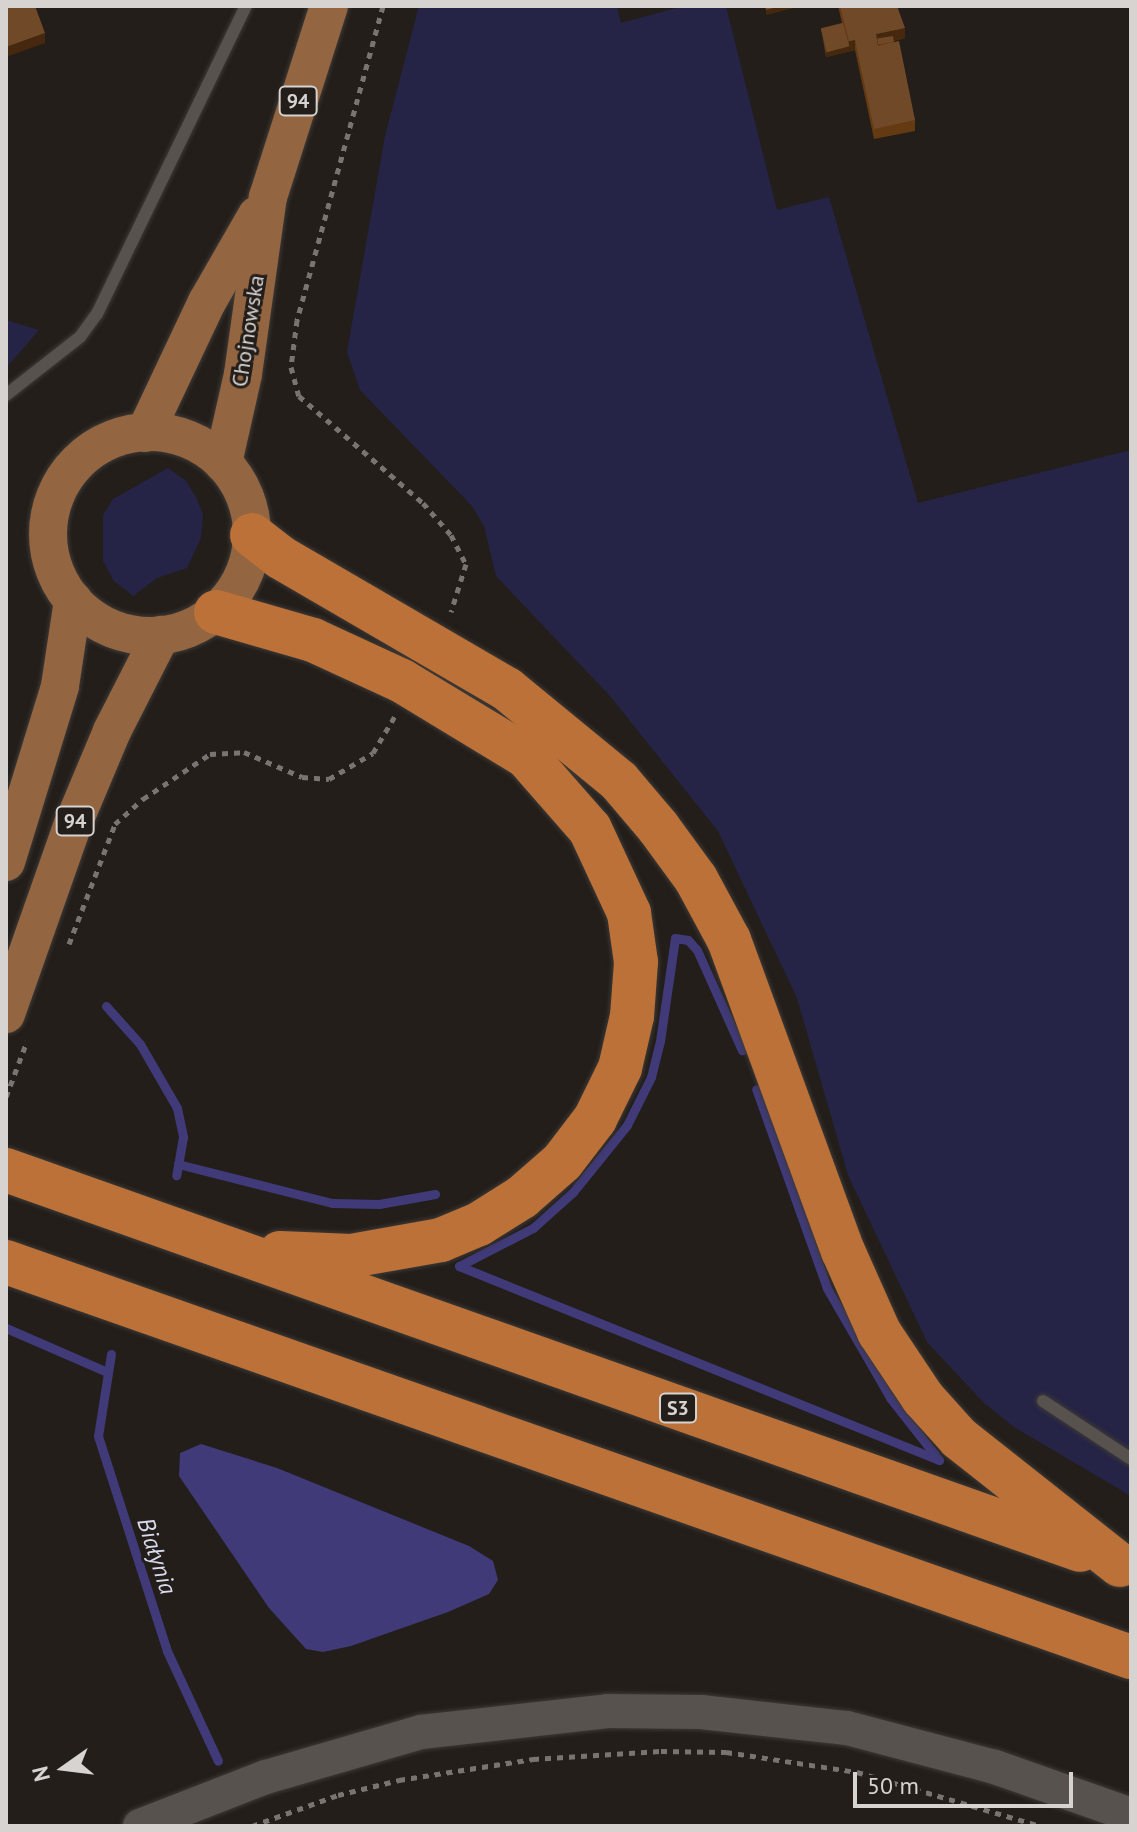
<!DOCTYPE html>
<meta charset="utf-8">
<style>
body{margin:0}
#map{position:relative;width:1137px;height:1832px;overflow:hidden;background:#231e1a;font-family:"PT Sans",sans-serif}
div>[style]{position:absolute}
.green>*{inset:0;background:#262446}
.water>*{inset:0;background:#403a79}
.stream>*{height:9px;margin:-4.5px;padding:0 4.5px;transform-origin:4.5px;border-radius:4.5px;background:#403a79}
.path>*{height:5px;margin-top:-2.5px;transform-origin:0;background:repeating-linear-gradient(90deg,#797471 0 6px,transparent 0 12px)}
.roads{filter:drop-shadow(0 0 2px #3d3936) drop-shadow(0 0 2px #3d3936)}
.lane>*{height:12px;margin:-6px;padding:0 6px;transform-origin:6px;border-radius:6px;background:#58524e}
.secondary>*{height:34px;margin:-17px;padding:0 17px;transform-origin:17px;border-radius:17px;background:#58524e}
.primary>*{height:38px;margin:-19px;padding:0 19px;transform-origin:19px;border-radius:19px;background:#936541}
.primary>.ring{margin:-19px;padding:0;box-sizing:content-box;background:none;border:38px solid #936541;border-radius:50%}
.highway>*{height:44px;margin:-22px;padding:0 22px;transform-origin:22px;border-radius:22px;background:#bb7138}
.wall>*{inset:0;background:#643a13}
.shaded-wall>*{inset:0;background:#45280d}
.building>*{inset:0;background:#704a28;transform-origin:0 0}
span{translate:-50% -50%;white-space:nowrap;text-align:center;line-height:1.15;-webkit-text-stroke:6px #231e1a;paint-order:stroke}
.shield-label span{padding:2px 6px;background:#231e1a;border:2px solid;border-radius:6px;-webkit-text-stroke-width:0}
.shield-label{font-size:20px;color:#d7d3d1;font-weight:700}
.street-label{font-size:22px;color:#d7d3d1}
.water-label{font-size:24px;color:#dadaee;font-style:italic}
.frame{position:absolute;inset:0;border:8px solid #d7d3d1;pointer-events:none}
.north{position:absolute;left:24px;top:1728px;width:80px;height:80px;-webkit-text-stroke:6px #231e1a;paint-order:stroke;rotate:256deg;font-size:22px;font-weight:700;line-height:32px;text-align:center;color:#d7d3d1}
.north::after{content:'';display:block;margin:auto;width:28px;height:36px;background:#d7d3d1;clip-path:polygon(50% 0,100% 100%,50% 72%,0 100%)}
.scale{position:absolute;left:853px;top:1772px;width:220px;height:36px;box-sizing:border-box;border:4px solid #d7d3d1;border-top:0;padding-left:10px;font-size:24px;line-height:28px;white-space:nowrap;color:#d7d3d1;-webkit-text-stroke:6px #231e1a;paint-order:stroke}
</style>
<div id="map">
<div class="green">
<div style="clip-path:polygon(419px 6px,617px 6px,621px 23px,684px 6px,726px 6px,777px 210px,829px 197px,918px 503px,1131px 450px,1131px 1496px,1014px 1427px,984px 1403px,927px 1342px,848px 1175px,797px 998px,718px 831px,610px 696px,496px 576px,484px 526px,472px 506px,360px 390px,347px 352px,385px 136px)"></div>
<div style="clip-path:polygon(6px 320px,39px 330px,6px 368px)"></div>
<div style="clip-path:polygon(168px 468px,186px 481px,197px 499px,203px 515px,201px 538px,187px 568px,157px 578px,133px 596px,114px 581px,103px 561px,103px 515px,113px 499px)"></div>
</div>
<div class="water">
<div style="clip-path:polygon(201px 1444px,277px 1468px,469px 1546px,493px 1561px,498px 1580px,489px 1594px,448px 1612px,351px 1646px,323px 1652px,306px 1649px,269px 1608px,179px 1476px,180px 1453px)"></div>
</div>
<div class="stream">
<div style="left:106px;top:1006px;width:51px;rotate:48.2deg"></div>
<div style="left:140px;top:1044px;width:74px;rotate:60deg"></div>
<div style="left:177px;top:1108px;width:30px;rotate:78deg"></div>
<div style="left:183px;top:1137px;width:39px;rotate:100deg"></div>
<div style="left:178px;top:1164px;width:159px;rotate:14.2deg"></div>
<div style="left:332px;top:1203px;width:47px;rotate:1.2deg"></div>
<div style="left:379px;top:1204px;width:57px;rotate:-10.1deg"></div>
<div style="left:459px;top:1266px;width:518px;rotate:22.01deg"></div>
<div style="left:939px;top:1460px;width:78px;rotate:-128.2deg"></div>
<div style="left:891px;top:1399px;width:128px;rotate:-120deg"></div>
<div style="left:827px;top:1288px;width:211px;rotate:-109.6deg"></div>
<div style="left:459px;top:1266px;width:83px;rotate:-27.2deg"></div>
<div style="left:533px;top:1228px;width:54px;rotate:-42deg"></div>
<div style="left:573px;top:1192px;width:86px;rotate:-51.1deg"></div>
<div style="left:627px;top:1125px;width:54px;rotate:-63.4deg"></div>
<div style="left:651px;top:1077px;width:37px;rotate:-76deg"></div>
<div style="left:660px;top:1041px;width:104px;rotate:-81.7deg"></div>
<div style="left:675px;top:938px;width:13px;rotate:9deg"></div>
<div style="left:688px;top:940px;width:13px;rotate:48deg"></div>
<div style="left:697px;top:950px;width:110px;rotate:65.8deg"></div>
<div style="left:6px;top:1328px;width:110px;rotate:23.5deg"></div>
<div style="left:111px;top:1354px;width:83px;rotate:99deg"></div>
<div style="left:98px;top:1436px;width:226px;rotate:72.2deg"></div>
<div style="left:167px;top:1651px;width:121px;rotate:65.1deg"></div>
</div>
<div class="path">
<div style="left:383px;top:6px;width:326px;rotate:105.3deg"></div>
<div style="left:297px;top:320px;width:47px;rotate:97.3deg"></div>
<div style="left:291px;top:367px;width:30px;rotate:75deg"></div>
<div style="left:299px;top:396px;width:164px;rotate:40.8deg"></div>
<div style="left:423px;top:503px;width:43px;rotate:48.8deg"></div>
<div style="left:451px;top:535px;width:33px;rotate:63deg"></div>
<div style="left:466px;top:564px;width:50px;rotate:107.4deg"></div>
<div style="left:69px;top:944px;width:129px;rotate:-69deg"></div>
<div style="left:115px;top:824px;width:38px;rotate:-42deg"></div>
<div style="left:143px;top:799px;width:81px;rotate:-33.9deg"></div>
<div style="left:210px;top:754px;width:34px;rotate:-3deg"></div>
<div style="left:244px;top:752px;width:63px;rotate:23.3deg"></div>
<div style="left:302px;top:777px;width:27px;rotate:4deg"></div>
<div style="left:329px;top:779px;width:51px;rotate:-30.6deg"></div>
<div style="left:373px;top:753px;width:43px;rotate:-59.3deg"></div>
<div style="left:6px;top:1097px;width:60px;rotate:-69.4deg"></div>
<div style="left:252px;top:1826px;width:91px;rotate:-19.8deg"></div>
<div style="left:338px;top:1795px;width:63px;rotate:-13.8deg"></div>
<div style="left:399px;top:1780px;width:136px;rotate:-8.9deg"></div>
<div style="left:533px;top:1759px;width:128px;rotate:-3.6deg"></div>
<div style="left:661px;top:1751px;width:65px;rotate:0.9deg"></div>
<div style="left:726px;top:1752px;width:133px;rotate:8.7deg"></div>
<div style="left:857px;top:1772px;width:191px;rotate:16.4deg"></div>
</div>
<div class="roads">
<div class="lane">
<div style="left:6px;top:395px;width:94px;rotate:-38.1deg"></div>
<div style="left:80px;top:337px;width:29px;rotate:-54deg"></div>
<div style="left:97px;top:314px;width:342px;rotate:-64.2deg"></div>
<div style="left:1043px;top:1401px;width:105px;rotate:33.4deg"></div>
</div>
<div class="secondary">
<div style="left:140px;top:1826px;width:135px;rotate:-21.3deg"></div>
<div style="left:266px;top:1777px;width:161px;rotate:-16.2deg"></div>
<div style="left:421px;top:1732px;width:188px;rotate:-6.4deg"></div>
<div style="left:608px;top:1711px;width:93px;rotate:0.6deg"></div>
<div style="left:701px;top:1712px;width:147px;rotate:6.3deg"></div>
<div style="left:847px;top:1728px;width:153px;rotate:14.8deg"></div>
<div style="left:995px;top:1767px;width:144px;rotate:19.4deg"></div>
</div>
<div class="primary">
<div class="ring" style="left:48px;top:432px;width:166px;height:166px"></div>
<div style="left:145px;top:433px;width:145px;rotate:-64.7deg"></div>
<div style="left:207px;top:302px;width:100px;rotate:-60.1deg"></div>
<div style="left:223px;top:463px;width:91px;rotate:-77.3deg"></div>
<div style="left:243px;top:374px;width:179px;rotate:-82deg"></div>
<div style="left:268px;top:197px;width:201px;rotate:-72.3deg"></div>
<div style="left:6px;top:862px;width:184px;rotate:-72.9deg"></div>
<div style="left:60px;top:686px;width:87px;rotate:-81.4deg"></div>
<div style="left:6px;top:1014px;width:201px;rotate:-70.6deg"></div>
<div style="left:73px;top:824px;width:101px;rotate:-67.2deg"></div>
<div style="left:112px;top:731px;width:108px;rotate:-63deg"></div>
</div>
<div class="highway">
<div style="left:252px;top:535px;width:36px;rotate:38deg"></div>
<div style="left:280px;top:557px;width:263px;rotate:30.2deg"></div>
<div style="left:507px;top:689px;width:145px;rotate:39.4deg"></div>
<div style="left:619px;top:781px;width:60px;rotate:49.7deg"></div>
<div style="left:658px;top:827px;width:64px;rotate:53.8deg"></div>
<div style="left:696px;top:879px;width:69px;rotate:61.6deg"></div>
<div style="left:729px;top:940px;width:331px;rotate:69.9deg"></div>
<div style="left:843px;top:1251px;width:89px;rotate:66deg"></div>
<div style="left:879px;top:1332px;width:79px;rotate:56.3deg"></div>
<div style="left:923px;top:1398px;width:54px;rotate:48deg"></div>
<div style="left:959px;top:1438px;width:205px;rotate:38.3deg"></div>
<div style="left:216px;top:612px;width:101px;rotate:16.1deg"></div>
<div style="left:313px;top:640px;width:98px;rotate:24.7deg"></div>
<div style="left:402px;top:681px;width:145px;rotate:31.2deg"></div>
<div style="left:526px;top:756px;width:97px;rotate:48.8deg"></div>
<div style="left:590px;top:829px;width:93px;rotate:65.1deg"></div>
<div style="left:629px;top:913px;width:49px;rotate:81.9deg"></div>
<div style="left:636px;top:962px;width:54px;rotate:94.2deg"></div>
<div style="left:632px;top:1016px;width:53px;rotate:103deg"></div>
<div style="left:620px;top:1068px;width:57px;rotate:116.1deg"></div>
<div style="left:595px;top:1119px;width:54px;rotate:127.5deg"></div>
<div style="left:562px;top:1162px;width:53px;rotate:138.8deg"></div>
<div style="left:522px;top:1197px;width:51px;rotate:147.9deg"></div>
<div style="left:479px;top:1224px;width:41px;rotate:157.2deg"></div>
<div style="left:441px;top:1240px;width:91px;rotate:169.9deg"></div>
<div style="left:351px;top:1256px;width:71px;rotate:-177.6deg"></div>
<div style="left:6px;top:1170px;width:1139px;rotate:19.48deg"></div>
<div style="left:6px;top:1262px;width:1192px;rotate:19.35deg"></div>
</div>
</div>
<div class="wall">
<div style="clip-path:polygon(838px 6px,897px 6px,905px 38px,894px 41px,915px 120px,915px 131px,874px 139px,855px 50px,826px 57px,821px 28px,842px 23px)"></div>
</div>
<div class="shaded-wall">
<div style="clip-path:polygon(782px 6px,798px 6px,798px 7px,766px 15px,766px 10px)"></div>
<div style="clip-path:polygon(905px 28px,905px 38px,877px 45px,876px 34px)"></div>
<div style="clip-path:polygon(45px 33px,45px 43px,6px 57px,6px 47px)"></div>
<div style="clip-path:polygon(855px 40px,855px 50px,826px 57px,826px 52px,849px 46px,849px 41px)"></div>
</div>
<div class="building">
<div style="clip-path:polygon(6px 6px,35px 6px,45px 33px,6px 47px)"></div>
<div style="clip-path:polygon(765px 6px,782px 6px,766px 10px)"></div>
<div style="clip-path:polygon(840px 6px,897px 6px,905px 28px,876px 34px,878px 46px,899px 41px,915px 120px,874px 129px,855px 40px,849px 41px)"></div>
<div style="left:843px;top:23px;width:24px;height:23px;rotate:75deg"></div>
<div style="left:893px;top:36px;width:6px;height:16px;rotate:81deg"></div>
</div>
<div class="shield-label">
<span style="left:298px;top:101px">94</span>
<span style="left:75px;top:821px">94</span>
<span style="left:678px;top:1408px">S3</span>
</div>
<div class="street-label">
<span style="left:248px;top:331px;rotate:-81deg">Chojnowska</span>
</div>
<div class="water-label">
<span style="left:157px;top:1556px;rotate:72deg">Białynia</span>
</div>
<div class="frame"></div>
<div class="north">N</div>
<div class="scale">50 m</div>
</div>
